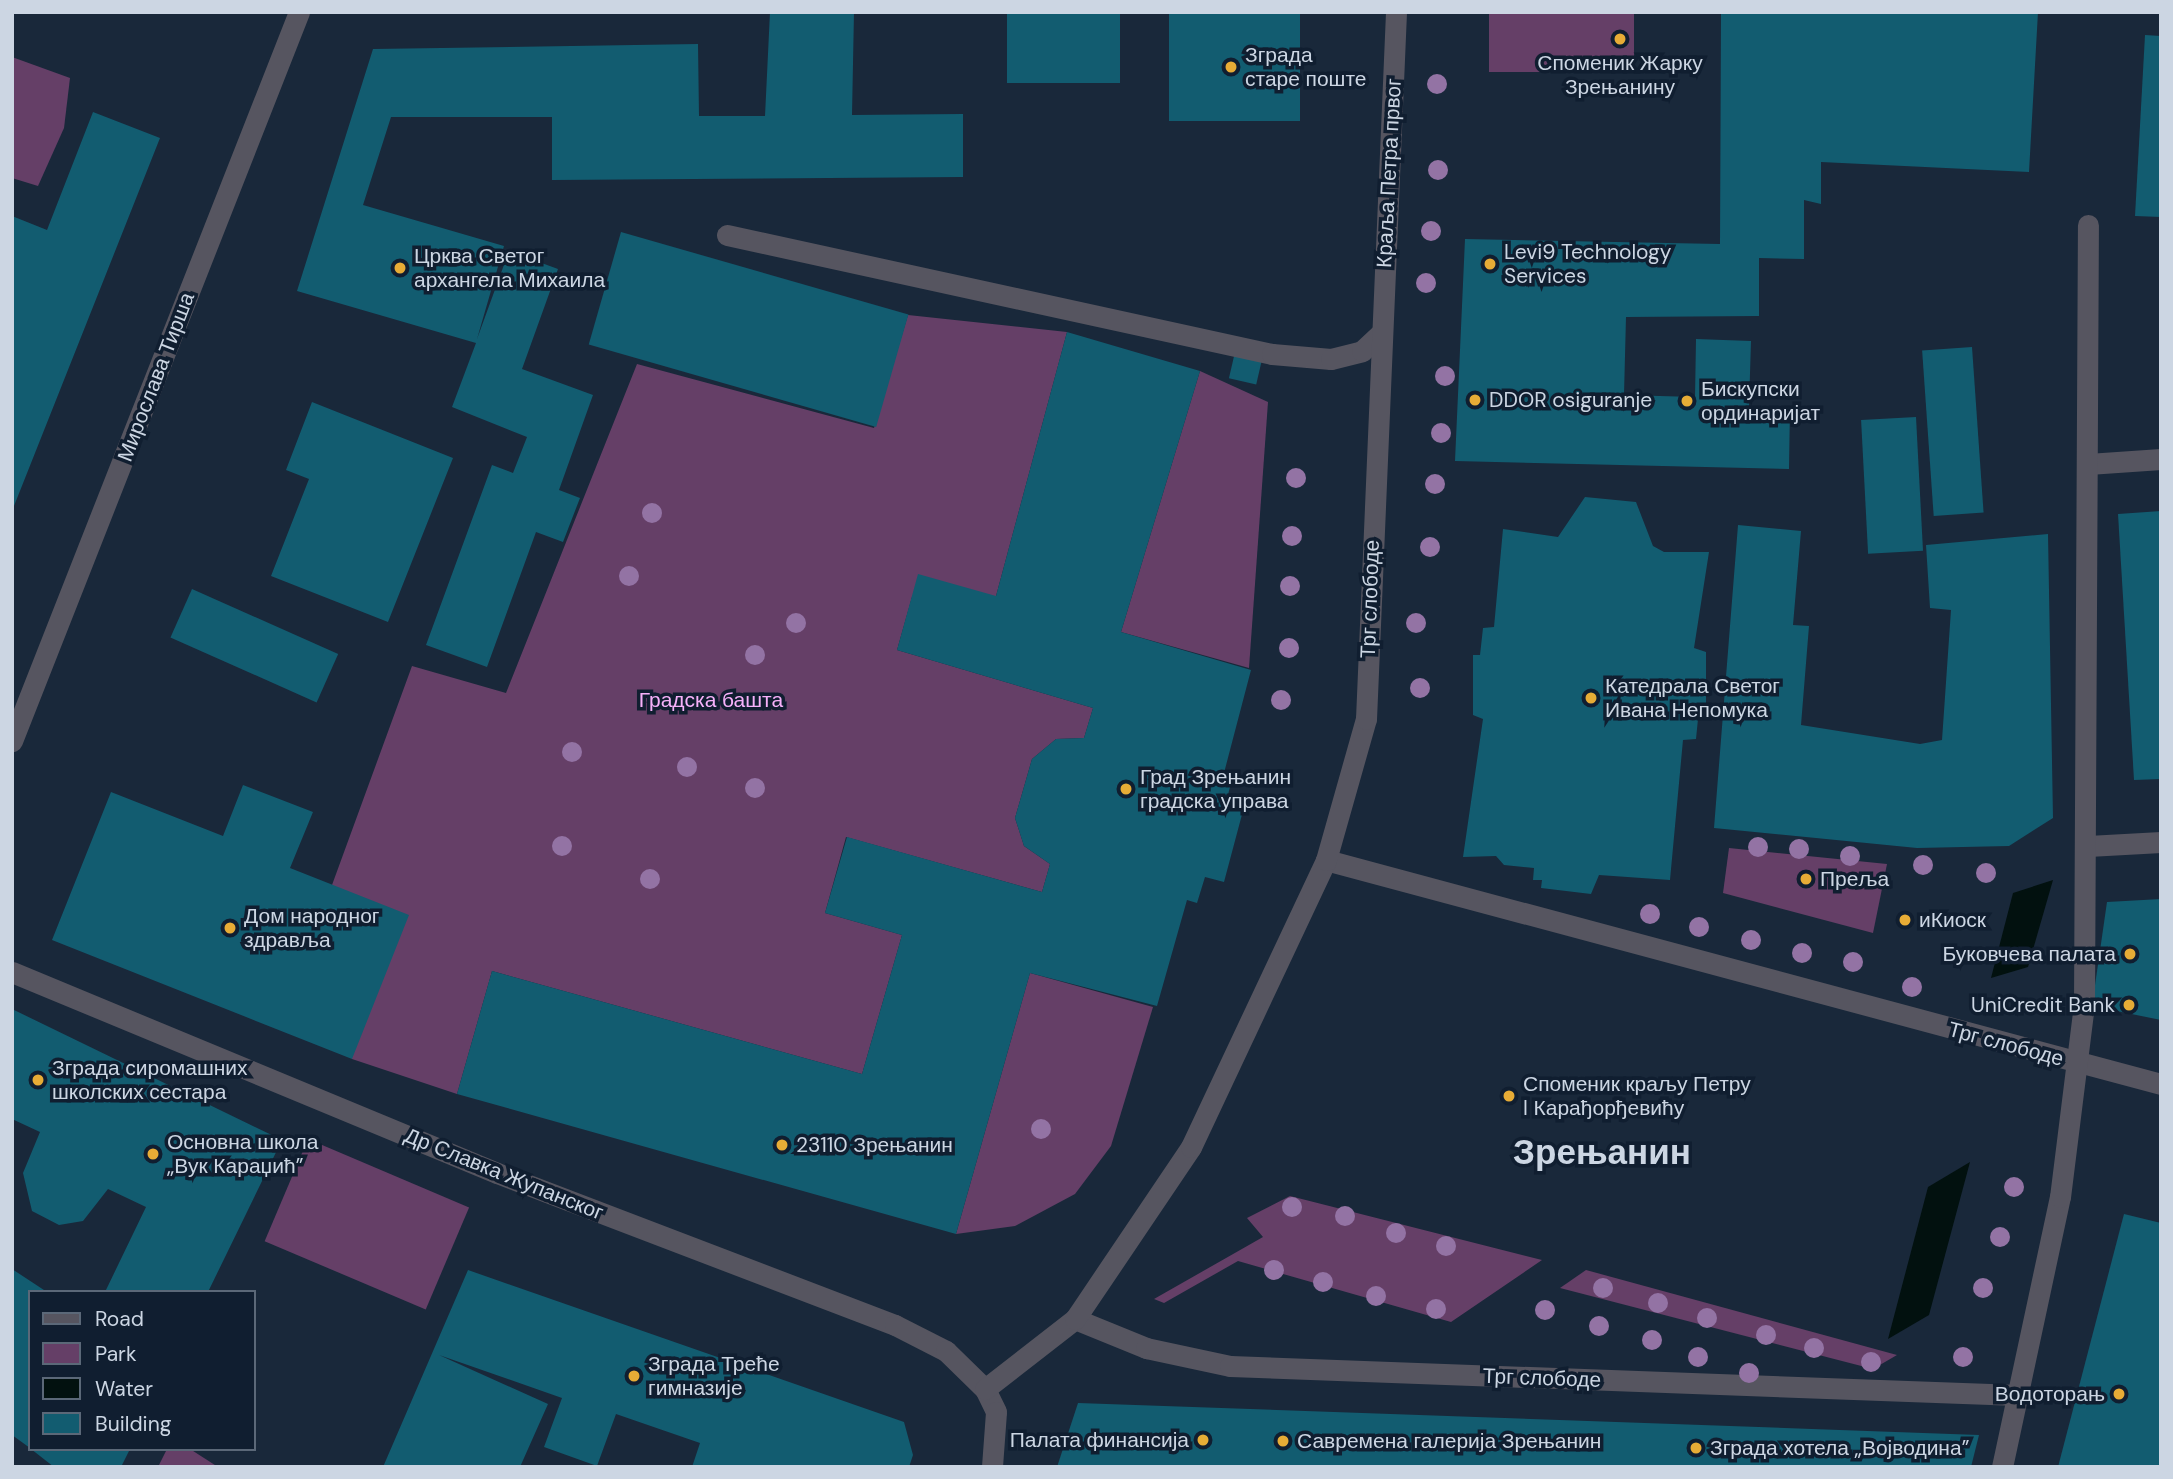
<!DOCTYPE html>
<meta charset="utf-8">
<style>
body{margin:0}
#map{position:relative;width:2173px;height:1479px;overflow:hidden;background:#19283a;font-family:"DM Sans",sans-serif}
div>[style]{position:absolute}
.green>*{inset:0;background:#653f67;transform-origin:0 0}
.water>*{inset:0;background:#02110f}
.building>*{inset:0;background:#125c70;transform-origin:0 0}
.minor>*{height:21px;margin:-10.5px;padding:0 10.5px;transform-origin:10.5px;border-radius:10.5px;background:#565560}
.trees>*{width:20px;height:20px;margin:-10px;border-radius:50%;background:#9373a4}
.dots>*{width:19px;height:19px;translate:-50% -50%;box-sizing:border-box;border:4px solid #101e30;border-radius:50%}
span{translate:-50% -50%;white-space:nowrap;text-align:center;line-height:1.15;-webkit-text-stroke:7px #101e30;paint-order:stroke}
.poi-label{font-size:21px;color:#ccd6e3}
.left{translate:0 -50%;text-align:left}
.right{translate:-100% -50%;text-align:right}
.street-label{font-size:21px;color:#ccd6e3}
.park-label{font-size:21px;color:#f6b1fa}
.town-label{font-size:35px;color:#ccd6e3;font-weight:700}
.frame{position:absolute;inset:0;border:14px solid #ccd6e3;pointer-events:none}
.legend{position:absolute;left:28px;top:1290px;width:228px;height:161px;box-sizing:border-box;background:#101e30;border:2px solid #5b6878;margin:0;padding:9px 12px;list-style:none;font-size:21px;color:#ccd6e3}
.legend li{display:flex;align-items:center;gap:14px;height:35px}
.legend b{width:35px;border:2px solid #5b6878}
</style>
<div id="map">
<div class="green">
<div style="left:1489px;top:12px;width:145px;height:60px"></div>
<div style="clip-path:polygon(12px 57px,70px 78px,64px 128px,38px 186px,12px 178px)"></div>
<div style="clip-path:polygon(908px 315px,1067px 332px,996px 596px,912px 597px,897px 650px,1093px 708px,1084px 738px,1056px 739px,1032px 759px,1015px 818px,1024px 846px,1050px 864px,1042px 892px,846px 837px,825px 913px,902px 935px,862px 1074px,492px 971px,457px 1094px,352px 1059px,332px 885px,412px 666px,506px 693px,637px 364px,874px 428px)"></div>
<div style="clip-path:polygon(1200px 371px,1268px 402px,1249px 668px,1121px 632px)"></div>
<div style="clip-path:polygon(1729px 848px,1887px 864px,1873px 933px,1723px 893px)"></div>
<div style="clip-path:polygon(1030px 973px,1153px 1007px,1111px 1146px,1075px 1194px,1015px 1226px,956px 1234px)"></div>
<div style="left:308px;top:1139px;width:175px;height:111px;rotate:23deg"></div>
<div style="clip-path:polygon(1290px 1196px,1542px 1260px,1451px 1322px,1238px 1261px,1164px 1303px,1154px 1299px,1263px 1237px,1247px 1218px)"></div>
<div style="clip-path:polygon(1586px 1270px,1897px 1355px,1873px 1369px,1560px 1288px)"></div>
<div style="clip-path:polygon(167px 1449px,190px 1449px,218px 1467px,158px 1467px)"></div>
</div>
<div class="water">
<div style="clip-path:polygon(2053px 880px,2028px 967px,1991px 978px,2013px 893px)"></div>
<div style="clip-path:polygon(1970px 1162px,1929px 1315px,1888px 1339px,1928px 1187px)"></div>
</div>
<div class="building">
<div style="clip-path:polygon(770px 12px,854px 12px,852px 115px,963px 114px,963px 177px,552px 180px,552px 117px,391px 117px,363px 205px,504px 246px,477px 339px,509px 251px,558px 269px,522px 369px,593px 395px,559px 490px,580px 498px,563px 542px,536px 532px,487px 667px,426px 645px,492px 465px,513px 473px,527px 437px,452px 407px,476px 343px,297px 291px,373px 49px,698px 44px,699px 116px,765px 116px)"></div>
<div style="left:1007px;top:12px;width:113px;height:71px"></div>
<div style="left:1169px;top:12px;width:131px;height:109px"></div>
<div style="clip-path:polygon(1721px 12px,2038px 12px,2029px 172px,1821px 162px,1821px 204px,1804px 200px,1804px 259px,1759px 258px,1759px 316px,1626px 317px,1624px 395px,1695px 397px,1696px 339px,1751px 341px,1749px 406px,1790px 407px,1789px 469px,1455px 461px,1465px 239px,1720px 244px)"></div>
<div style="clip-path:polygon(2145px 35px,2161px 36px,2161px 217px,2135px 216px)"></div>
<div style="clip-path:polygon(93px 112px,160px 138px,12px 511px,12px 216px,47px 230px)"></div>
<div style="left:621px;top:232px;width:299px;height:117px;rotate:16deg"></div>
<div style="clip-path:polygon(1067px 332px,1200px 371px,1121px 632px,1251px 670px,1224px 773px,1233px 776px,1226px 802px,1244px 807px,1224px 882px,1205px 877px,1197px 903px,1187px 900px,1157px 1006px,1030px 973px,956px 1234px,457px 1094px,492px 971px,862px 1074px,902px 935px,825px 913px,847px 837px,1042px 892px,1050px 864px,1024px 846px,1015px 818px,1032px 759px,1056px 739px,1084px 738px,1093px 708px,897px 650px,918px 574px,996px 596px)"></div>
<div style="left:1972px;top:347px;width:166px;height:50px;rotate:86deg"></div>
<div style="left:1235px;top:352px;width:28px;height:27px;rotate:13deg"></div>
<div style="clip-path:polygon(312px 402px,453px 458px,388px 622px,271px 576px,309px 479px,286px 470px)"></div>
<div style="left:1916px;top:417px;width:134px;height:55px;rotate:87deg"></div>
<div style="clip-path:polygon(1585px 497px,1636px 502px,1653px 546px,1664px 552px,1709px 552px,1694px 648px,1706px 652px,1706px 709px,1699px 709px,1696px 739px,1683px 740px,1670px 880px,1599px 875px,1591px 894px,1541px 888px,1542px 880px,1533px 880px,1534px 868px,1504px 865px,1496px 856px,1463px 857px,1483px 719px,1473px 715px,1473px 655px,1480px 655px,1483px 628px,1494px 627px,1503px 529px,1558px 537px)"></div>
<div style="clip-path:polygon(2161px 511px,2161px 779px,2134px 780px,2118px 514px)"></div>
<div style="clip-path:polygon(1738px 525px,1801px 531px,1793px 625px,1809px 626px,1801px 725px,1920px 744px,1942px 740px,1951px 610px,1930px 608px,1926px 545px,2048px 534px,2053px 818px,2009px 846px,1917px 848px,1714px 828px)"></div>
<div style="left:192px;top:589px;width:160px;height:53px;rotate:24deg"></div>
<div style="clip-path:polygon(243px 785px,313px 812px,290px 868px,409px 915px,352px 1059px,52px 940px,111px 792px,223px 836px)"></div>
<div style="clip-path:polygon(2161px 899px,2161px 1020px,2092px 1006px,2107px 902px)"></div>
<div style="clip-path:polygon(12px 1009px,282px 1140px,208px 1292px,105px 1292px,146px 1207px,108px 1189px,83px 1221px,59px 1225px,32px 1211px,23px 1173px,40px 1132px,12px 1119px)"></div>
<div style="clip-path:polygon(2124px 1214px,2161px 1223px,2161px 1467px,2058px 1467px)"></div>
<div style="clip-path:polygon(12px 1269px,47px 1292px,30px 1292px,30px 1448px,12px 1435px)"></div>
<div style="clip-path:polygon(468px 1270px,904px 1422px,913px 1455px,909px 1467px,692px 1467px,700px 1443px,616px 1414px,597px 1466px,544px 1447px,562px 1398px,439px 1355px,548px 1404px,520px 1467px,383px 1467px)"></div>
<div style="clip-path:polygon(1078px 1403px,1812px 1429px,1979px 1435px,1971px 1467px,1057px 1467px)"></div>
<div style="clip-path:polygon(31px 1449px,130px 1449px,121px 1467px,54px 1467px)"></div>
</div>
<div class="minor">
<div style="left:727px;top:235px;width:558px;rotate:12.32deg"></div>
<div style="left:1272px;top:354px;width:59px;rotate:4.8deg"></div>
<div style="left:1331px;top:359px;width:32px;rotate:-14deg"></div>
<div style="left:1362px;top:351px;width:26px;rotate:-43deg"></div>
<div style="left:2088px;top:464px;width:73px;rotate:-3.9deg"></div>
<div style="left:12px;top:741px;width:783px;rotate:-68.51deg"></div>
<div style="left:2088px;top:846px;width:73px;rotate:-3.1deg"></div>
<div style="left:1326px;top:860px;width:865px;rotate:15.02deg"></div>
<div style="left:12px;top:972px;width:525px;rotate:22.51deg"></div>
<div style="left:497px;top:1173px;width:426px;rotate:20.9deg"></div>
<div style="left:895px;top:1325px;width:57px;rotate:27deg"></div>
<div style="left:946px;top:1351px;width:54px;rotate:44.3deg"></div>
<div style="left:985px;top:1389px;width:25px;rotate:64deg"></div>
<div style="left:996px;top:1412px;width:55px;rotate:94.2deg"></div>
<div style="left:1075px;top:1319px;width:77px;rotate:22.2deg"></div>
<div style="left:1146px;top:1348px;width:86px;rotate:12.1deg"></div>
<div style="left:1230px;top:1366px;width:788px;rotate:2.11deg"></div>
<div style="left:985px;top:1389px;width:114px;rotate:-37.9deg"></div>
<div style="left:1075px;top:1319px;width:207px;rotate:-56deg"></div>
<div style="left:1191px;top:1147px;width:317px;rotate:-64.8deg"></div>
<div style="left:1326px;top:860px;width:147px;rotate:-74.2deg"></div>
<div style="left:1366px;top:719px;width:708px;rotate:-87.57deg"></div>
<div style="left:2002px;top:1467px;width:276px;rotate:-77.9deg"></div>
<div style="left:2060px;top:1197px;width:194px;rotate:-82.9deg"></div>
<div style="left:2084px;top:1004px;width:779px;rotate:-89.71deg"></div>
</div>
<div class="trees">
<div style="left:1437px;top:84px"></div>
<div style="left:1438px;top:170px"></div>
<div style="left:1431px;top:231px"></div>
<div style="left:1426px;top:283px"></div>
<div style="left:1445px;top:376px"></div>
<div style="left:1441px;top:433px"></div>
<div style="left:1296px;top:478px"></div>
<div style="left:1435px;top:484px"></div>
<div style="left:652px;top:513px"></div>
<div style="left:1292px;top:536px"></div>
<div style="left:1430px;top:547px"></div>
<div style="left:629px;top:576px"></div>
<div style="left:1290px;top:586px"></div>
<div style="left:796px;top:623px"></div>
<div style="left:1416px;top:623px"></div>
<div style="left:1289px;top:648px"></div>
<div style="left:755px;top:655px"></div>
<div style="left:1420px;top:688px"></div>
<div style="left:1281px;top:700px"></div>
<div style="left:572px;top:752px"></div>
<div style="left:687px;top:767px"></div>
<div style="left:755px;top:788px"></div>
<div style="left:562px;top:846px"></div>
<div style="left:1758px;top:847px"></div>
<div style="left:1799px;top:849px"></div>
<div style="left:1850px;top:856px"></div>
<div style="left:1923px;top:865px"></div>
<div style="left:1986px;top:873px"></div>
<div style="left:650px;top:879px"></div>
<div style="left:1650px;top:914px"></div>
<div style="left:1699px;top:927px"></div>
<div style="left:1751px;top:940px"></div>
<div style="left:1802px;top:953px"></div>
<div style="left:1853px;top:962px"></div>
<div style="left:1912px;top:987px"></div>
<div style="left:1041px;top:1129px"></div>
<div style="left:2014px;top:1187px"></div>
<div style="left:1292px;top:1207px"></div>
<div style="left:1345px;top:1216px"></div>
<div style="left:1396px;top:1233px"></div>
<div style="left:2000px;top:1237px"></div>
<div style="left:1446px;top:1246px"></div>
<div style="left:1274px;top:1270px"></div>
<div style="left:1323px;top:1282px"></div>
<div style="left:1603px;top:1288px"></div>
<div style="left:1983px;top:1288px"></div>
<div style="left:1376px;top:1296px"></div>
<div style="left:1658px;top:1303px"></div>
<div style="left:1436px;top:1309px"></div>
<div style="left:1545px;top:1310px"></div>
<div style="left:1707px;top:1318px"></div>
<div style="left:1599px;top:1326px"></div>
<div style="left:1766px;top:1335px"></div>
<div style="left:1652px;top:1340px"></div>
<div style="left:1814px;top:1348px"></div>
<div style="left:1698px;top:1357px"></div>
<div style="left:1963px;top:1357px"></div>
<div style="left:1871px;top:1362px"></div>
<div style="left:1749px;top:1373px"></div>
</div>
<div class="dots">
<div style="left:1620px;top:39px;background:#e7ac36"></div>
<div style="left:1231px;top:67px;background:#e7ac36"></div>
<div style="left:1490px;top:264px;background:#e7ac36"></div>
<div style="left:400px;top:268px;background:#e7ac36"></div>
<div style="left:1475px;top:400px;background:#e7ac36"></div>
<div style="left:1687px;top:401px;background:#e7ac36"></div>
<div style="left:1591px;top:698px;background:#e7ac36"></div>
<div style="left:1126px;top:789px;background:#e7ac36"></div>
<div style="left:1806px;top:879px;background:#e7ac36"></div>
<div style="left:1905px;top:920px;background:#e7ac36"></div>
<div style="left:230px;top:928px;background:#e7ac36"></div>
<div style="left:2130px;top:954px;background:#e7ac36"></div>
<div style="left:2129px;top:1005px;background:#e7ac36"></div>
<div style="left:38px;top:1080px;background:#e7ac36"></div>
<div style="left:1509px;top:1096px;background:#e7ac36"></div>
<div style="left:782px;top:1145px;background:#e7ac36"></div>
<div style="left:153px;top:1154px;background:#e7ac36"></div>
<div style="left:634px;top:1376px;background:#e7ac36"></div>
<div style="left:2119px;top:1394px;background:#e7ac36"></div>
<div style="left:1203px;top:1440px;background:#e7ac36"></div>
<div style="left:1283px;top:1441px;background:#e7ac36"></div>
<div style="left:1696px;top:1448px;background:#e7ac36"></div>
</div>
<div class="poi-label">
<span class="left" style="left:1245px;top:67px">Зграда<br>старе поште</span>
<span style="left:1620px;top:75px">Споменик Жарку<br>Зрењанину</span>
<span class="left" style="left:1504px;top:264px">Levi9 Technology<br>Services</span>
<span class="left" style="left:414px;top:268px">Црква Светог<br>архангела Михаила</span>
<span class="left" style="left:1701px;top:401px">Бискупски<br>ординаријат</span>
<span class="left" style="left:1489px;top:400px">DDOR osiguranje</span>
<span class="left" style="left:1605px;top:698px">Катедрала Светог<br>Ивана Непомука</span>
<span class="left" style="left:1140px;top:789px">Град Зрењанин<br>градска управа</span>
<span class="left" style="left:1820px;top:879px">Преља</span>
<span class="left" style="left:244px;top:928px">Дом народног<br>здравља</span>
<span class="left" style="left:1919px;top:920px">иКиоск</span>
<span class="right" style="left:2116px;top:954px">Буковчева палата</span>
<span class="right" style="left:2115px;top:1005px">UniCredit Bank</span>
<span class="left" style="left:52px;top:1080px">Зграда сиромашних<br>школских сестара</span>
<span class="left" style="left:1523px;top:1096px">Споменик краљу Петру<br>I Карађорђевићу</span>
<span class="left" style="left:167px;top:1154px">Основна школа<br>„Вук Караџић”</span>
<span class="left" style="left:796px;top:1145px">23110 Зрењанин</span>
<span class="left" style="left:648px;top:1376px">Зграда Треће<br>гимназије</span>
<span class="right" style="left:2105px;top:1394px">Водоторањ</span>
<span class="right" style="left:1189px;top:1440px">Палата финансија</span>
<span class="left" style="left:1297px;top:1441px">Савремена галерија Зрењанин</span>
<span class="left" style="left:1710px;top:1448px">Зграда хотела „Војводина”</span>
</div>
<div class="street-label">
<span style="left:1389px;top:173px;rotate:-87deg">Краља Петра првог</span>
<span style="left:156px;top:377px;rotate:-69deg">Мирослава Тирша</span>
<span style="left:1370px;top:599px;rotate:-88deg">Трг слободе</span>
<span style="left:2006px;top:1044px;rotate:15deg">Трг слободе</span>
<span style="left:504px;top:1174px;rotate:22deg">Др Славка Жупанског</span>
<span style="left:1542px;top:1378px;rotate:2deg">Трг слободе</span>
</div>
<div class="park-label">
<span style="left:711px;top:700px">Градска башта</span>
</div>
<div class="town-label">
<span style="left:1602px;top:1152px">Зрењанин</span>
</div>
<div class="frame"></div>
<ul class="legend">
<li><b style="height:9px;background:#565560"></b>Road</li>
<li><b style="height:19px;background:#653f67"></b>Park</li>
<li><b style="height:19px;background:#02110f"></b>Water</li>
<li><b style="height:19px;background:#125c70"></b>Building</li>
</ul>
</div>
